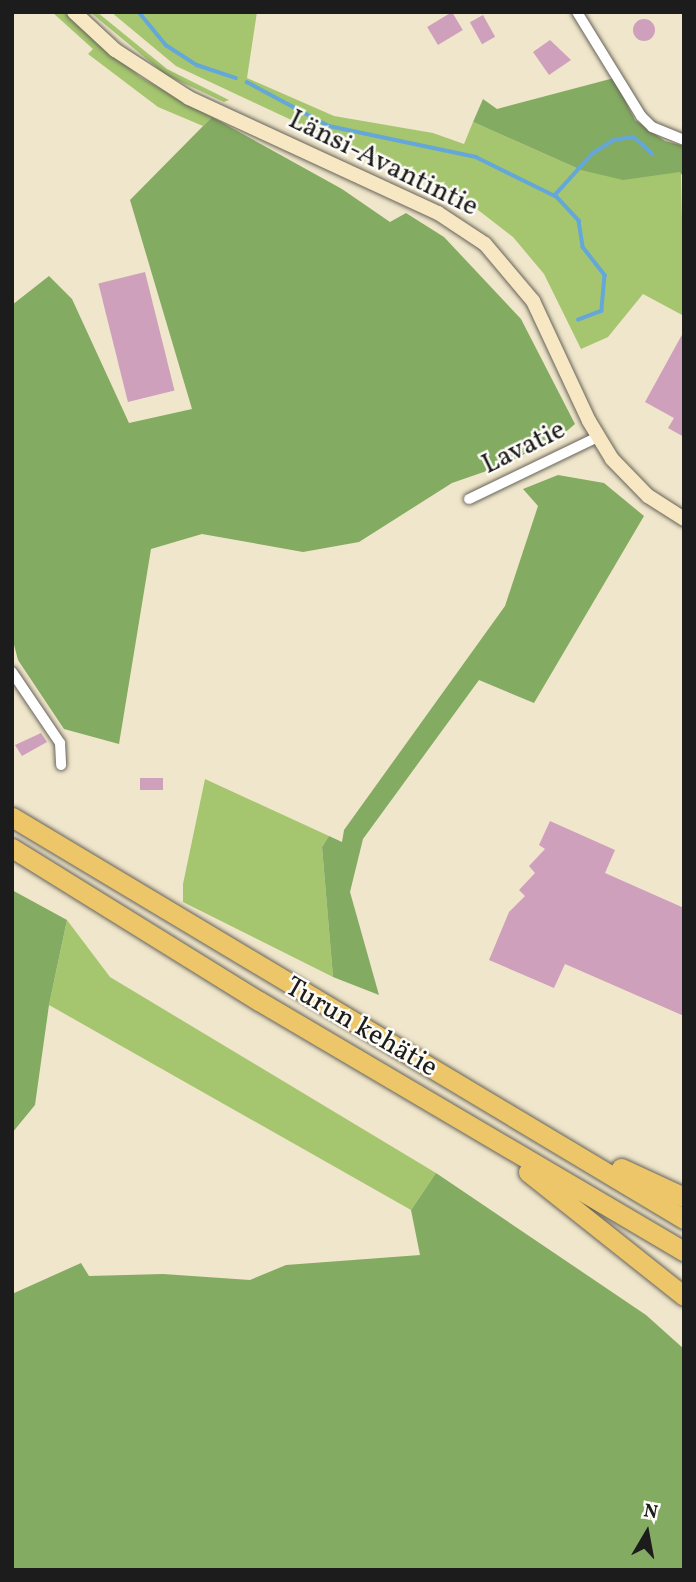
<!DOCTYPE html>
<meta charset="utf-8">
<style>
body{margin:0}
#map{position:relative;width:696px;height:1582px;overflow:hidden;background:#f0e6cb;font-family:Vollkorn,serif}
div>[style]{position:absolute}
.green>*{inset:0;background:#a5c66f}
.forest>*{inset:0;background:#84ab62}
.stream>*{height:3.5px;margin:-1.75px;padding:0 1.75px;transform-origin:1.75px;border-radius:1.75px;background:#64a7d8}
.building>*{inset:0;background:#cfa0bc;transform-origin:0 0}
.round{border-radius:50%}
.roads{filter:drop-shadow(0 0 2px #666359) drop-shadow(0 0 2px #666359)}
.street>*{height:10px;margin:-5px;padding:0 5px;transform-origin:5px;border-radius:5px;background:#fff}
.secondary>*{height:14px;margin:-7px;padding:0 7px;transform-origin:7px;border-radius:7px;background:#f7e8c3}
.highway>*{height:19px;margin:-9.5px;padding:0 9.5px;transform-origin:9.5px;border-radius:9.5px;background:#ecc669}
span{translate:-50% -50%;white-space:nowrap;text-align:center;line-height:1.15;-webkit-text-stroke:5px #fdfcf7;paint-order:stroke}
.street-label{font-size:28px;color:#1c1c1c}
.frame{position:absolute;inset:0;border:14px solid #1c1c1c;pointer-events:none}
.north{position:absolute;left:612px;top:1498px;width:70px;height:70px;-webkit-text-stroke:5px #fdfcf7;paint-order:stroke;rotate:10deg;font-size:19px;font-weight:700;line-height:28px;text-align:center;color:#1c1c1c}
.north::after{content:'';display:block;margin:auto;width:24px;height:32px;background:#1c1c1c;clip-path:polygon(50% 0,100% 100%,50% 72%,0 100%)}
</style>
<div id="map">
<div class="green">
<div style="clip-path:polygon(52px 12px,66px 12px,140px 77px,212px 117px,203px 126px,158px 107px,88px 54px,93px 49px)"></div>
<div style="clip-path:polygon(90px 12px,97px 12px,167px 69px,229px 100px,224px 102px,166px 75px)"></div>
<div style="clip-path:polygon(111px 12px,257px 12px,247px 78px,334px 116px,433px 133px,464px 144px,473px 122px,581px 170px,681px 172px,684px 316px,643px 294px,608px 337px,581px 349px,544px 274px,513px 237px,482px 213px,447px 188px,443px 191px,176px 66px)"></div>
<div style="clip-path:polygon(205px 779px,329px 836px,322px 847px,333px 977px,183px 902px,183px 884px)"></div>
<div style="clip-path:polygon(67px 920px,110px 977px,436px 1173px,411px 1210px,49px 1005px)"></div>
</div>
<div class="forest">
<div style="clip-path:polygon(614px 78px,635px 120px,665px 141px,684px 146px,684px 178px,680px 172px,623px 180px,581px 170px,473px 122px,483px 99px,497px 109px)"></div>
<div style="clip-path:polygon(212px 117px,342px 189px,390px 222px,406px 213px,444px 237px,521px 319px,575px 424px,562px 435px,501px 466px,452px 483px,359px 542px,303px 552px,202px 534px,151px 549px,119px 744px,64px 729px,18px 660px,12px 637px,12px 305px,49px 276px,72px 299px,129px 423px,192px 409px,130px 200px)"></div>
<div style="clip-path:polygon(558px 475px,604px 483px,644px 516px,534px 703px,479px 680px,363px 839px,350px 892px,379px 995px,333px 977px,322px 847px,329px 836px,342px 842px,344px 830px,505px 606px,538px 506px,523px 489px)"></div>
<div style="clip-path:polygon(12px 890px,67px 920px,49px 1005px,35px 1105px,12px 1133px)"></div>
<div style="clip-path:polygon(436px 1173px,646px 1315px,684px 1349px,684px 1570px,12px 1570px,12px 1294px,81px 1263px,89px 1276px,163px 1274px,250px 1280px,286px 1265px,420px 1255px,411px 1210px)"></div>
</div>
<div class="stream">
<div style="left:139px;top:12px;width:43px;rotate:50.7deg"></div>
<div style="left:166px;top:45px;width:37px;rotate:33deg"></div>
<div style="left:197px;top:65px;width:41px;rotate:18.4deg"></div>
<div style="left:247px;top:82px;width:93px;rotate:28.2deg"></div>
<div style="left:329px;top:126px;width:150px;rotate:11.9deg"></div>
<div style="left:476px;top:157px;width:90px;rotate:26.3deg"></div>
<div style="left:557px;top:197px;width:33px;rotate:47deg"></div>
<div style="left:579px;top:221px;width:26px;rotate:81deg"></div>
<div style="left:583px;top:247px;width:36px;rotate:52deg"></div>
<div style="left:605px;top:275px;width:36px;rotate:95deg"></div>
<div style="left:602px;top:311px;width:25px;rotate:159deg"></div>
<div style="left:555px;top:195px;width:57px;rotate:-47.9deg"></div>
<div style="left:593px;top:153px;width:25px;rotate:-32deg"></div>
<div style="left:614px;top:140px;width:20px;rotate:-9deg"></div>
<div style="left:634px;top:137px;width:25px;rotate:42deg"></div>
</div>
<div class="building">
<div style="left:452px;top:12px;width:21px;height:29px;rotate:59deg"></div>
<div style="left:483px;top:15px;width:25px;height:15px;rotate:61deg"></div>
<div class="round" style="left:633px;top:19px;width:22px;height:22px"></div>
<div style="clip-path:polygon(550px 40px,571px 60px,549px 75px,533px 52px)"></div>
<div style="left:145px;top:272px;width:122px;height:48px;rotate:76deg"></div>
<div style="clip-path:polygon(684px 331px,684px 437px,668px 428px,674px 418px,645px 402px)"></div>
<div style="clip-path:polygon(41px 733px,47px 742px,22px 756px,15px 745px)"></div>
<div style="left:140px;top:778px;width:23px;height:12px"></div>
<div style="clip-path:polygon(550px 821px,615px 850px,605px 873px,684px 908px,684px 1016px,565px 964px,554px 988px,489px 960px,509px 912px,525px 896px,519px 890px,535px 873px,529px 866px,545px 849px,539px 845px)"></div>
</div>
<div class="roads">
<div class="street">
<div style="left:577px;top:12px;width:122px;rotate:58.4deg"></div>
<div style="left:641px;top:116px;width:16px;rotate:45deg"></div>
<div style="left:652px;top:127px;width:35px;rotate:22deg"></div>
<div style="left:469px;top:499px;width:143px;rotate:-25.7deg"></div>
<div style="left:12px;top:672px;width:86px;rotate:55.9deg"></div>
<div style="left:60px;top:743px;width:22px;rotate:87deg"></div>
</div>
<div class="secondary">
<div style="left:74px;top:12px;width:56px;rotate:42.8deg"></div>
<div style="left:115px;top:50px;width:88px;rotate:33deg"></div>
<div style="left:189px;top:98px;width:274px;rotate:24.8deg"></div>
<div style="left:438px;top:213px;width:56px;rotate:33.4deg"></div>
<div style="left:485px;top:244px;width:75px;rotate:49.9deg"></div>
<div style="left:533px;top:301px;width:132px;rotate:65deg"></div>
<div style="left:589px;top:421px;width:44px;rotate:58.8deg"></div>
<div style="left:612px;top:459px;width:52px;rotate:45.8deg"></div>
<div style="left:648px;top:496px;width:43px;rotate:32.6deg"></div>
</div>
<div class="highway">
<div style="left:12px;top:817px;width:783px;rotate:30.89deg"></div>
<div style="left:12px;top:848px;width:291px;rotate:31.8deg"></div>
<div style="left:259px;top:1001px;width:493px;rotate:30.5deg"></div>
<div style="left:621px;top:1168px;width:69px;rotate:24.7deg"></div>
<div style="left:528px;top:1172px;width:199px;rotate:38.5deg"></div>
</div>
</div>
<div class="street-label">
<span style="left:383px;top:164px;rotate:26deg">Länsi-Avantintie</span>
<span style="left:524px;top:448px;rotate:-26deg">Lavatie</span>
<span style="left:361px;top:1028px;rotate:30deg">Turun kehätie</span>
</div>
<div class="frame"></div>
<div class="north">N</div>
</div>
